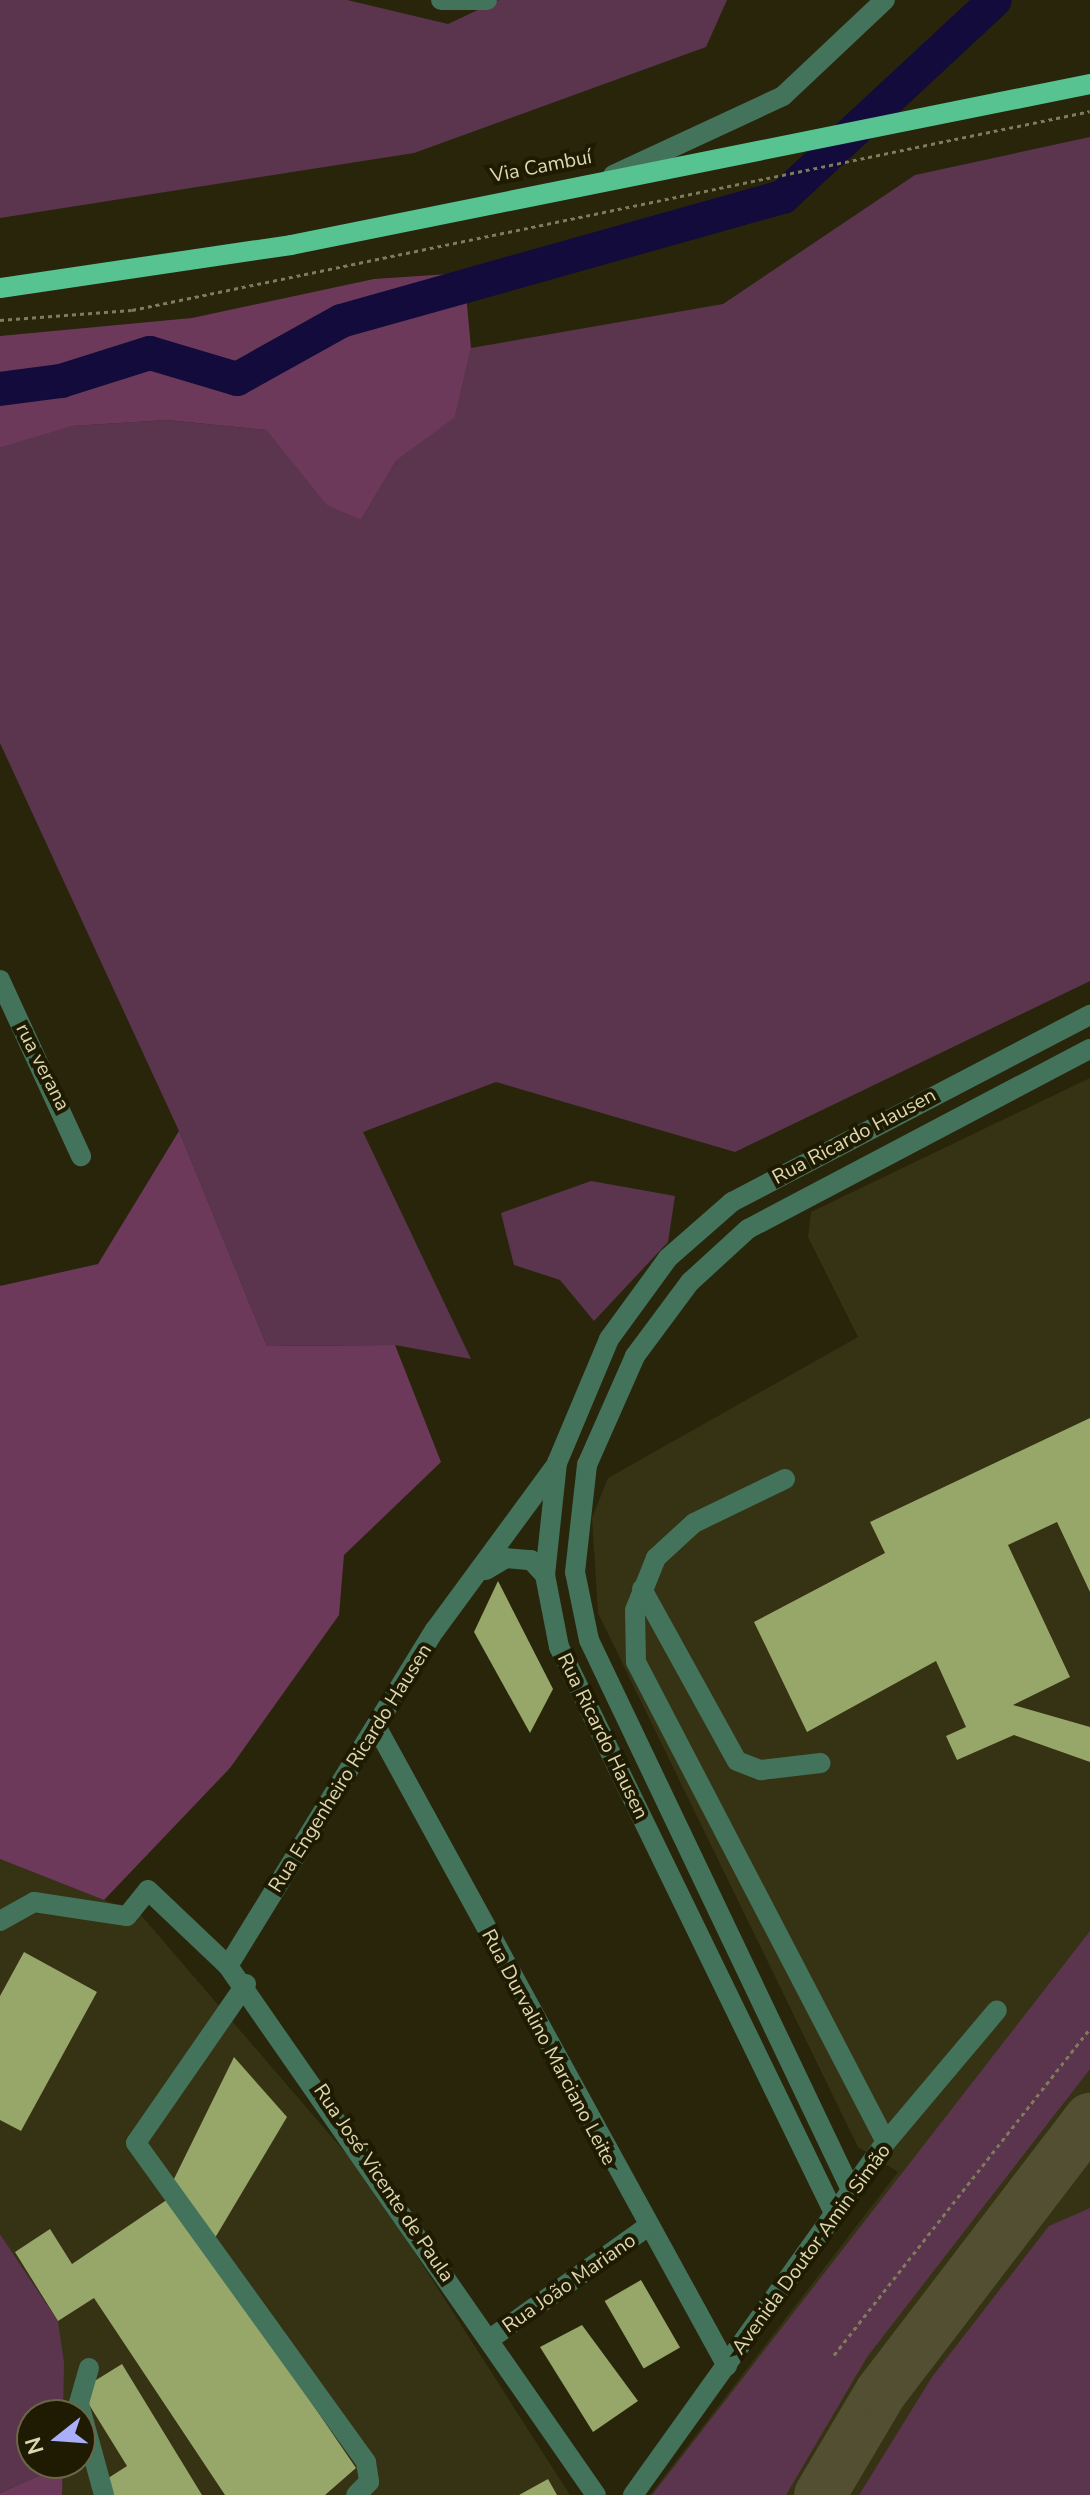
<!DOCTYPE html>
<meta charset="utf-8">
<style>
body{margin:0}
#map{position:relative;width:1090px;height:2495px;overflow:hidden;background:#28250b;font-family:"Nunito Sans",sans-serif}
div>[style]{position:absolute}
.built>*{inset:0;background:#363214}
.green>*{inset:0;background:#5b354e}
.forest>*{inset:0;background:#6d395b}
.river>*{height:34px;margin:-17px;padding:0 17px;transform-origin:17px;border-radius:17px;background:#120b3b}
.taxiway>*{height:52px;margin:-26px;padding:0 26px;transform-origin:26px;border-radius:26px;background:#524f32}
.building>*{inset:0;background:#96a769;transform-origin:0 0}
.path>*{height:3px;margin-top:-1.5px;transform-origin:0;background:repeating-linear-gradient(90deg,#7f7b5b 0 4px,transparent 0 8px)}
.minor>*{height:20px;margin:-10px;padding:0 10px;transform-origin:10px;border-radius:10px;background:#43735b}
.major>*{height:20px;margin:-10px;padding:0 10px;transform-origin:10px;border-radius:10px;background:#56c391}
span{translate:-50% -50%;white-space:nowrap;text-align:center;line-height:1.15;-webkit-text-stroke:8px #1f1b02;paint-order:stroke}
.street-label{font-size:20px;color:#dcd7b0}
.north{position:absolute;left:16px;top:2399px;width:80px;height:80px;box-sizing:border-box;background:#1f1b02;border:2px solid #6b6648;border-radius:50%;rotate:253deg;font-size:22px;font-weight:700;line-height:32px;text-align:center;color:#dcd7b0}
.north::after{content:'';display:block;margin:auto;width:28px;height:36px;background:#abaffb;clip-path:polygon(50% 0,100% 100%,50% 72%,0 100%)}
</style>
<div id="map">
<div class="built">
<div style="clip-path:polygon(1090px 1078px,1090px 2495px,650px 2495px,898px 2172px,858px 2147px,598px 1613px,592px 1518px,608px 1478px,858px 1337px,808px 1237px,811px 1212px)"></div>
<div style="clip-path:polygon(0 1859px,140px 1914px,367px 2178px,570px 2495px,62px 2495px,63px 2463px,80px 2463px,80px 2415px,63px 2415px,58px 2321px,0 2234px)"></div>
</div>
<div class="green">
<div style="clip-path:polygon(0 0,347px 0,448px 24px,499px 0,727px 0,706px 47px,414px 153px,0 218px)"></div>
<div style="clip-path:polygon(1090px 137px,1090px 981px,735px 1152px,496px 1082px,363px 1132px,471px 1359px,395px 1345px,267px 1346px,179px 1131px,0 743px,0 448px,71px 426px,167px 420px,266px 430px,327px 504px,361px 520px,396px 461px,455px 416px,471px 348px,723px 304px,915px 175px)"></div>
<div style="clip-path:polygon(591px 1181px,675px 1196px,668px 1242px,594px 1321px,560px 1280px,514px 1265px,501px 1213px)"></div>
<div style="clip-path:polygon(1090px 1931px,1090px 2069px,867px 2357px,786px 2495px,652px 2495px)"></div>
<div style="clip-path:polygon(1090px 2208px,1090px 2495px,859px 2495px,932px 2377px,1049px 2226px)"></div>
<div style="clip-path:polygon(0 2234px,58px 2321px,64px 2363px,63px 2415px,32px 2415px,32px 2463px,63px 2465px,0 2493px)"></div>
</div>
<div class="forest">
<div style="clip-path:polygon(464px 273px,471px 348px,455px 417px,396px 461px,361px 520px,327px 505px,266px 430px,167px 420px,72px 426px,0 448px,0 336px,192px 318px,374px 279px)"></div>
<div style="clip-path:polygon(179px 1131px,267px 1346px,395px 1345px,441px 1462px,344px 1555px,339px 1615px,230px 1768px,104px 1900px,0 1859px,0 1286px,98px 1264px)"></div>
<div style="clip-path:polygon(63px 2465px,62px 2495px,0 2495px,0 2493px)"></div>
</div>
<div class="river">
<div style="left:0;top:389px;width:62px;rotate:-7.5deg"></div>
<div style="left:61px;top:381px;width:93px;rotate:-17.5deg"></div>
<div style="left:150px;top:353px;width:91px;rotate:16.6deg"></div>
<div style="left:237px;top:379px;width:119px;rotate:-29.1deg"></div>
<div style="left:341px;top:321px;width:459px;rotate:-15.7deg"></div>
<div style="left:783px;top:197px;width:289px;rotate:-42.9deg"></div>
</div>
<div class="taxiway">
<div style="left:820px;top:2495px;width:120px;rotate:-59.4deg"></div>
<div style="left:881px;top:2392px;width:344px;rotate:-52.6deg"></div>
</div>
<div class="building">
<div style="clip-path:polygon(1090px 1418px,1090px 1592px,1057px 1522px,1008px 1545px,1070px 1677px,1013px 1705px,1090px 1727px,1090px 1762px,1014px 1735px,957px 1760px,946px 1736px,966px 1727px,936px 1661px,807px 1732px,754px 1622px,885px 1553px,870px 1522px)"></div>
<div style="clip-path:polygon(498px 1581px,553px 1689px,530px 1733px,474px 1632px)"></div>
<div style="clip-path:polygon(24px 1952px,97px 1992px,21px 2131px,0 2120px,0 1996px)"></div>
<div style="clip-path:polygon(234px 2057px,287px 2117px,212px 2243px,172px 2183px)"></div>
<div style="clip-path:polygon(171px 2197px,356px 2468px,325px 2495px,225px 2495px,94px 2298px,58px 2321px,15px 2252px,50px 2229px,72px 2264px)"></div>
<div style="left:641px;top:2280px;width:78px;height:42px;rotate:60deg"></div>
<div style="clip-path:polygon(582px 2325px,638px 2401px,593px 2432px,540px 2347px)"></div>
<div style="clip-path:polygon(122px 2364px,202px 2495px,110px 2495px,102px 2482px,127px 2466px,80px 2390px)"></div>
<div style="clip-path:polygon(548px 2479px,557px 2495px,519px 2495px)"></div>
</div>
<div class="path">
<div style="left:0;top:320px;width:132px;rotate:-4.3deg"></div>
<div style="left:132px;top:310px;width:978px;rotate:-11.73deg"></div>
<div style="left:834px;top:2355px;width:415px;rotate:-51.9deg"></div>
</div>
<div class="minor">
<div style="left:441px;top:0;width:46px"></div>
<div style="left:613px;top:175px;width:187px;rotate:-24.9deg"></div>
<div style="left:783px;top:96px;width:140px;rotate:-43.3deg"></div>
<div style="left:0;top:980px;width:194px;rotate:65.3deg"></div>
<div style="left:785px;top:1479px;width:101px;rotate:154.2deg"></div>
<div style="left:694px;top:1523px;width:52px;rotate:137.4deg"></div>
<div style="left:656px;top:1558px;width:56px;rotate:112deg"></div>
<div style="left:635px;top:1610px;width:52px;rotate:88.9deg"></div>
<div style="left:636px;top:1662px;width:541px;rotate:62.49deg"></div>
<div style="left:486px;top:1570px;width:23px;rotate:-31deg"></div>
<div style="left:506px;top:1558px;width:25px;rotate:5deg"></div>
<div style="left:531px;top:1560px;width:21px;rotate:47deg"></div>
<div style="left:642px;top:1589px;width:196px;rotate:61.1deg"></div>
<div style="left:737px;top:1761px;width:26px;rotate:21deg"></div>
<div style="left:761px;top:1770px;width:60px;rotate:-6.7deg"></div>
<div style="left:376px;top:1726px;width:730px;rotate:61.26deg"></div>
<div style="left:0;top:1921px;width:39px;rotate:-29deg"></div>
<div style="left:34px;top:1902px;width:94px;rotate:8.6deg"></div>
<div style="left:127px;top:1916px;width:33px;rotate:-51deg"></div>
<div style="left:148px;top:1890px;width:110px;rotate:43.5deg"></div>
<div style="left:228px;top:1966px;width:644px;rotate:55.18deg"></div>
<div style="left:228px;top:1966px;width:395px;rotate:-58.4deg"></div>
<div style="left:435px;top:1630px;width:201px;rotate:-53.7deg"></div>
<div style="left:246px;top:1984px;width:193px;rotate:124.7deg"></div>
<div style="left:136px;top:2143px;width:393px;rotate:54.2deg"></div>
<div style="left:366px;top:2462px;width:20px;rotate:81deg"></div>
<div style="left:369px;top:2482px;width:18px;rotate:135deg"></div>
<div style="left:851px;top:2190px;width:609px;rotate:-115.47deg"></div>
<div style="left:589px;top:1640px;width:69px;rotate:-101.6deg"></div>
<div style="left:575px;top:1572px;width:108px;rotate:-83.6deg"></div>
<div style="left:587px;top:1465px;width:119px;rotate:-66.2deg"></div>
<div style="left:635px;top:1356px;width:92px;rotate:-53.4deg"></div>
<div style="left:690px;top:1282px;width:79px;rotate:-42.4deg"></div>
<div style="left:748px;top:1229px;width:386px;rotate:-27.8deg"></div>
<div style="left:834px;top:2213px;width:629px;rotate:-115.91deg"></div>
<div style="left:559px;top:1647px;width:73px;rotate:-101deg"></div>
<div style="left:545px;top:1575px;width:113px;rotate:-83.9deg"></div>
<div style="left:557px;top:1463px;width:134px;rotate:-67.2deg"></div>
<div style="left:609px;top:1339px;width:100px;rotate:-53.9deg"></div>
<div style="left:668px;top:1258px;width:85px;rotate:-41.2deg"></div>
<div style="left:732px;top:1202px;width:404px;rotate:-27.6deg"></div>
<div style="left:490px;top:2339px;width:193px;rotate:-35.5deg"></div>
<div style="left:89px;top:2368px;width:37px;rotate:106deg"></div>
<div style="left:79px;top:2404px;width:94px;rotate:74.6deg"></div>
<div style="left:633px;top:2495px;width:434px;rotate:-54.4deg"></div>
<div style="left:886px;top:2142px;width:172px;rotate:-49.9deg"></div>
</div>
<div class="major">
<div style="left:0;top:288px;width:294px;rotate:-8.4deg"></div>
<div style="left:291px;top:245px;width:815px;rotate:-11.39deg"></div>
</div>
<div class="street-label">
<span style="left:541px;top:166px;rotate:-11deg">Via Cambuí</span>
<span style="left:43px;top:1067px;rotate:63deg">rua verana</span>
<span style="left:854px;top:1136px;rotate:-28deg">Rua Ricardo Hausen</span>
<span style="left:603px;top:1736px;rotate:64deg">Rua Ricardo Hausen</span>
<span style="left:350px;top:1768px;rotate:-58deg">Rua Engenheiro Ricardo Hausen</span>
<span style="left:549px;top:2047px;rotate:62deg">Rua Durvalino Marciano Leite</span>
<span style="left:384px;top:2183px;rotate:56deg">Rua José Vicente de Paula</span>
<span style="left:811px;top:2249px;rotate:-54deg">Avenida Doutor Amin Simão</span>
<span style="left:569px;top:2283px;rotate:-35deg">Rua João Mariano</span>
</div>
<div class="north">N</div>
</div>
